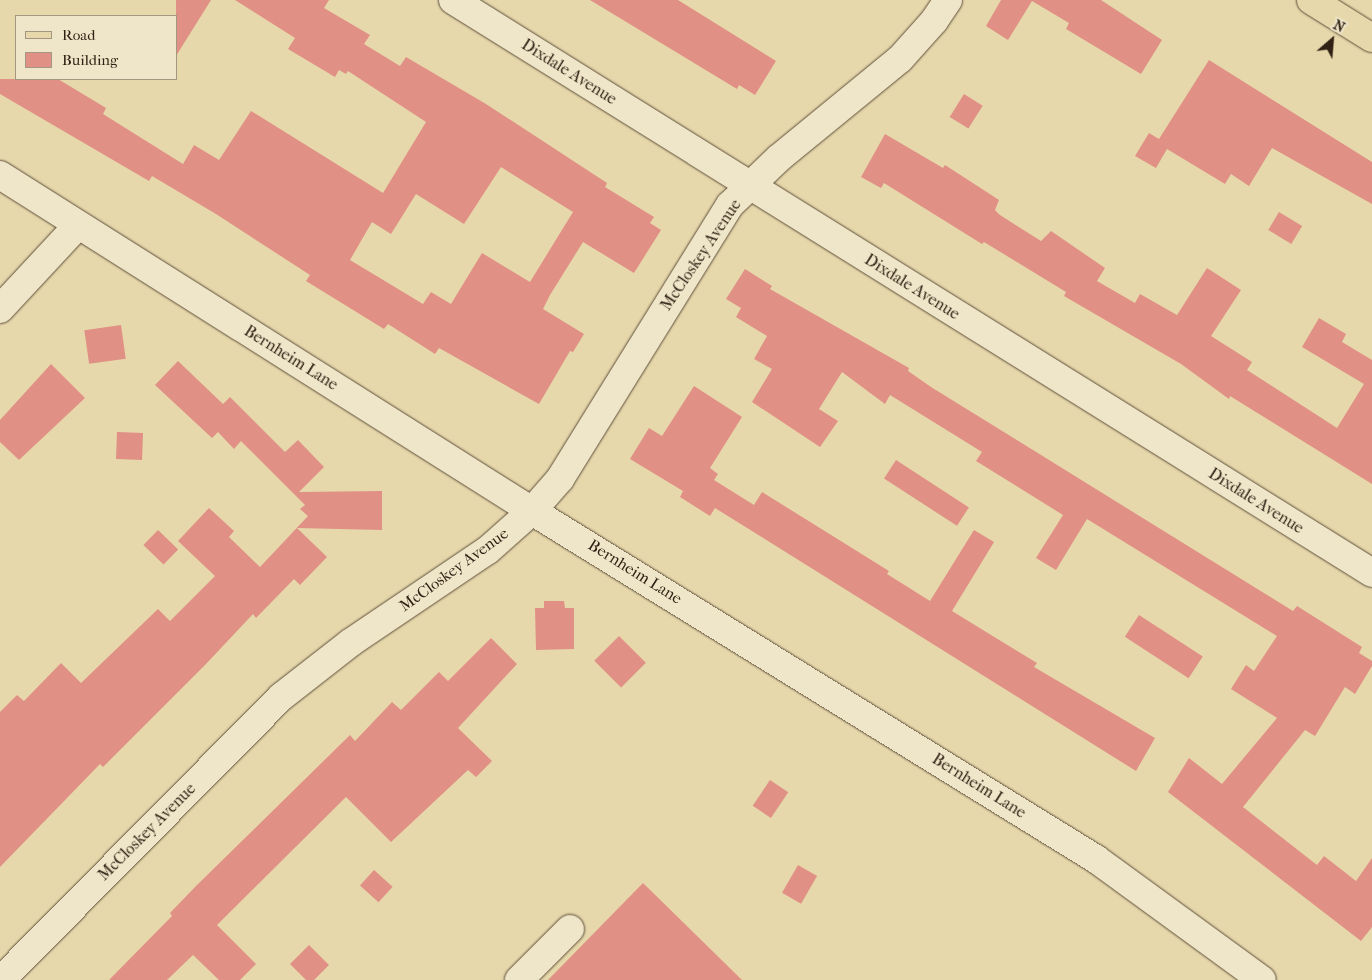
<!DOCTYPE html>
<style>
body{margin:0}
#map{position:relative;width:1372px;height:980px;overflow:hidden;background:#e7d8ac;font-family:"IM FELL French Canon",serif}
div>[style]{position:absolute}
.building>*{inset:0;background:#e09084;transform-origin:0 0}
.roads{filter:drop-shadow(0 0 1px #5e4f3a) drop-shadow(0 0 1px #5e4f3a)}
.minor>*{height:28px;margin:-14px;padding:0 14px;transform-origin:14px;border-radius:14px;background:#efe6c9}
.major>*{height:28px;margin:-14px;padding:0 14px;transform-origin:14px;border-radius:14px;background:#e7d8ac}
span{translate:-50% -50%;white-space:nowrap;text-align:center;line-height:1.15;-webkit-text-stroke:4.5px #efe6c9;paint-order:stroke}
.street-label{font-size:16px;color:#302114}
.legend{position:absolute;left:15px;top:15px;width:162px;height:65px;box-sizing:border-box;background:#efe6c9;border:1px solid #a39781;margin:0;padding:6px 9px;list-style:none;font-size:15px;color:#302114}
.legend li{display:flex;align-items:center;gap:10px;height:25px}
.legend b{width:25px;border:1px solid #a39781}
.north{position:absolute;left:1307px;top:15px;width:50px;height:50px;-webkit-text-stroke:4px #efe6c9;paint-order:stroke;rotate:27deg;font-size:14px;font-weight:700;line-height:20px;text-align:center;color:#302114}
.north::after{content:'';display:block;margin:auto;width:18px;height:22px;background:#302114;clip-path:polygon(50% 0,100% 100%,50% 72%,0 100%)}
</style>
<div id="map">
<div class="building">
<div style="clip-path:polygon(176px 0,211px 0,176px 56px)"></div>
<div style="clip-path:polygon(evenodd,235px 0,329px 0,324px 8px,370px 35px,364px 44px,400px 66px,406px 57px,486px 104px,607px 183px,605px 187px,654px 217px,650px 223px,661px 230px,634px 273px,583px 242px,550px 295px,543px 309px,584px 334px,573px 352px,570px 351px,539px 404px,439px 348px,435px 354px,388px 324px,384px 329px,306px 281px,310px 275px,216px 214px,152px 176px,149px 181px,0 94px,0 79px,58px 79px,106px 108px,103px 114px,183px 164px,194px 145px,219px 160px,251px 111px,383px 193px,426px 122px,348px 71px,346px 74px,339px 70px,335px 77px,288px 49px,295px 38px,235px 0,501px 167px,573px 212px,530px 282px,482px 253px,451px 304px,431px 292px,423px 304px,350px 260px,372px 222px,391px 234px,416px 194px,464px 224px,501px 167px)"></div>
<div style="clip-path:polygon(590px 0,678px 0,776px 61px,755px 95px,739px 85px,737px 89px)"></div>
<div style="clip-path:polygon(1001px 0,1101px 0,1162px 40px,1141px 74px,1066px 29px,1069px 23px,1032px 1px,1008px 40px,986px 26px)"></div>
<div style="clip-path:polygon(1209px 60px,1372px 162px,1372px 204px,1272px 148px,1249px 186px,1231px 174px,1225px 184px,1167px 149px,1156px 168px,1135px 156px,1149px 133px,1159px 139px)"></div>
<div style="left:964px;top:94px;width:22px;height:27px;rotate:32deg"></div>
<div style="clip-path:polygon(885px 134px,943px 168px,945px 165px,999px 200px,995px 210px,1000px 215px,1041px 241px,1051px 231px,1105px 268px,1097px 281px,1135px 303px,1140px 294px,1177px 315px,1207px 268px,1241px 290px,1211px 336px,1252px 362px,1247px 370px,1337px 428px,1364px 384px,1302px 347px,1319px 318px,1346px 334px,1342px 342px,1372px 360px,1372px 484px,1230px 396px,1229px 399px,1181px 364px,1064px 296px,1066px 292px,984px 242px,982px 244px,884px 183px,881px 188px,861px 177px)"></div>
<div style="left:1279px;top:212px;width:27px;height:21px;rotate:31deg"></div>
<div style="clip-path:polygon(745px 269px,772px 286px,770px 289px,909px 368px,908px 371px,931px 387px,1293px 611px,1297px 606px,1362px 647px,1359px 653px,1372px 661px,1372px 666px,1355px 694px,1345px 687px,1315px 736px,1305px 730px,1243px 807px,1317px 865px,1324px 856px,1356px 881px,1372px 858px,1372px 927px,1361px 941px,1168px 792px,1189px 758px,1222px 784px,1277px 718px,1231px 689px,1246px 665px,1254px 671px,1277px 636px,1087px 519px,1056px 570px,1036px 558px,1063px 515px,976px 461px,982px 452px,890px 395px,885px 404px,842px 372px,819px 409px,838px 421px,820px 447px,752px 402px,772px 369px,754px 359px,767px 336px,736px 317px,741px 308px,726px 299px)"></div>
<div style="left:121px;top:325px;width:34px;height:37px;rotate:82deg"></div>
<div style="clip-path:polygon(178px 361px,223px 404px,230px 397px,285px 452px,298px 440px,324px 467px,299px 492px,382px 491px,382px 530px,297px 528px,327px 557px,300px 585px,294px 579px,256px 618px,253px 614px,206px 664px,103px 767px,100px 764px,0 867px,0 712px,17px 695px,24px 701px,61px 663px,81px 683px,158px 609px,170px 621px,215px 576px,178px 541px,209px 508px,234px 531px,229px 537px,260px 567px,308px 516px,300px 509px,305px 505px,241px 441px,234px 449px,218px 432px,212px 438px,155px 385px)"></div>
<div style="clip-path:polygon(51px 364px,85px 398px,19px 460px,0 442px,0 420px)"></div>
<div style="clip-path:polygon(694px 386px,742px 417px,710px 468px,718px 474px,714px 480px,754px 505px,762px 492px,889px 571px,887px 574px,930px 601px,974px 530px,994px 542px,952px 611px,1037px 663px,1034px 667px,1155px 738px,1136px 771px,715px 508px,710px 516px,680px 497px,683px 491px,630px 459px,649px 428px,662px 436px)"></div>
<div style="left:117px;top:432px;width:26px;height:27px;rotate:2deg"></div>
<div style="left:896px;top:460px;width:87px;height:22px;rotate:33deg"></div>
<div style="left:158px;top:530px;width:28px;height:21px;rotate:44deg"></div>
<div style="clip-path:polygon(544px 601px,564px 601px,565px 608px,574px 608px,574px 649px,536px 650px,535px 608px,544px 608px)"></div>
<div style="left:1139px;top:615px;width:76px;height:26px;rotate:33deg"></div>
<div style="left:619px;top:636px;width:38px;height:35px;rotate:45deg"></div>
<div style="clip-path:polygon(491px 638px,517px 664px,458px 728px,492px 761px,476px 777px,468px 770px,391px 842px,346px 797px,217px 925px,256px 964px,240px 980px,219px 980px,193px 955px,167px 980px,109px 980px,172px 916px,170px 913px,196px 886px,350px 735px,355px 741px,392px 702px,401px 710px,439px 672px,448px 681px)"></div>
<div style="left:770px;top:780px;width:22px;height:31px;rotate:34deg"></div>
<div style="left:798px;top:865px;width:22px;height:32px;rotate:30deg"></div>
<div style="left:374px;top:870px;width:25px;height:21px;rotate:42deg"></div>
<div style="clip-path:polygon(643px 883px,742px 980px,548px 980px)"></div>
<div style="clip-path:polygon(309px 945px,329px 965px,314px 980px,306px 980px,290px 964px)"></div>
</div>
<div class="roads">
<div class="minor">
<div style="left:453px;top:0;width:1083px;rotate:31.94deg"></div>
<div style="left:0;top:175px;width:629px;rotate:32.28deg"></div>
<div style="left:532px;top:511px;width:663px;rotate:31.68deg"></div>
<div style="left:1096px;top:859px;width:205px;rotate:36.1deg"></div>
<div style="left:0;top:309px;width:113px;rotate:-47.1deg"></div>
<div style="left:1px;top:980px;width:398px;rotate:-45.3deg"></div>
<div style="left:281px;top:697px;width:88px;rotate:-38deg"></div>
<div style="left:350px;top:643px;width:166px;rotate:-34deg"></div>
<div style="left:488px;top:550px;width:59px;rotate:-41.6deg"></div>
<div style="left:532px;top:511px;width:43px;rotate:-48.8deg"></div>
<div style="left:560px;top:479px;width:322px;rotate:-58.2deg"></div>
<div style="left:730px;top:205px;width:68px;rotate:-43.8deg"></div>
<div style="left:779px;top:158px;width:156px;rotate:-39.3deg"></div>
<div style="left:900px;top:59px;width:51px;rotate:-48.2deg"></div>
<div style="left:934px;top:21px;width:25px;rotate:-56deg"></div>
<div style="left:519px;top:980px;width:72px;rotate:-45deg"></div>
</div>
<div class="major">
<div style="left:1311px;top:0;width:72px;rotate:31.9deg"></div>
</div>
</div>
<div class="street-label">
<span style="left:569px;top:72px;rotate:32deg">Dixdale Avenue</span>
<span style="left:701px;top:255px;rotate:-56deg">McCloskey Avenue</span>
<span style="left:912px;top:287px;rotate:32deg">Dixdale Avenue</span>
<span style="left:291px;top:358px;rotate:32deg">Bernheim Lane</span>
<span style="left:1256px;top:501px;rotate:32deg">Dixdale Avenue</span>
<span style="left:454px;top:570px;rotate:-36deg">McCloskey Avenue</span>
<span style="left:635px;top:572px;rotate:32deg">Bernheim Lane</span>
<span style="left:979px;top:786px;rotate:32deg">Bernheim Lane</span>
<span style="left:147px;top:832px;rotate:-45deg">McCloskey Avenue</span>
</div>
<ul class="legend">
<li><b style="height:6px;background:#e7d8ac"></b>Road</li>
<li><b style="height:14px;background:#e09084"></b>Building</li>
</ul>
<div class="north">N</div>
</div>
